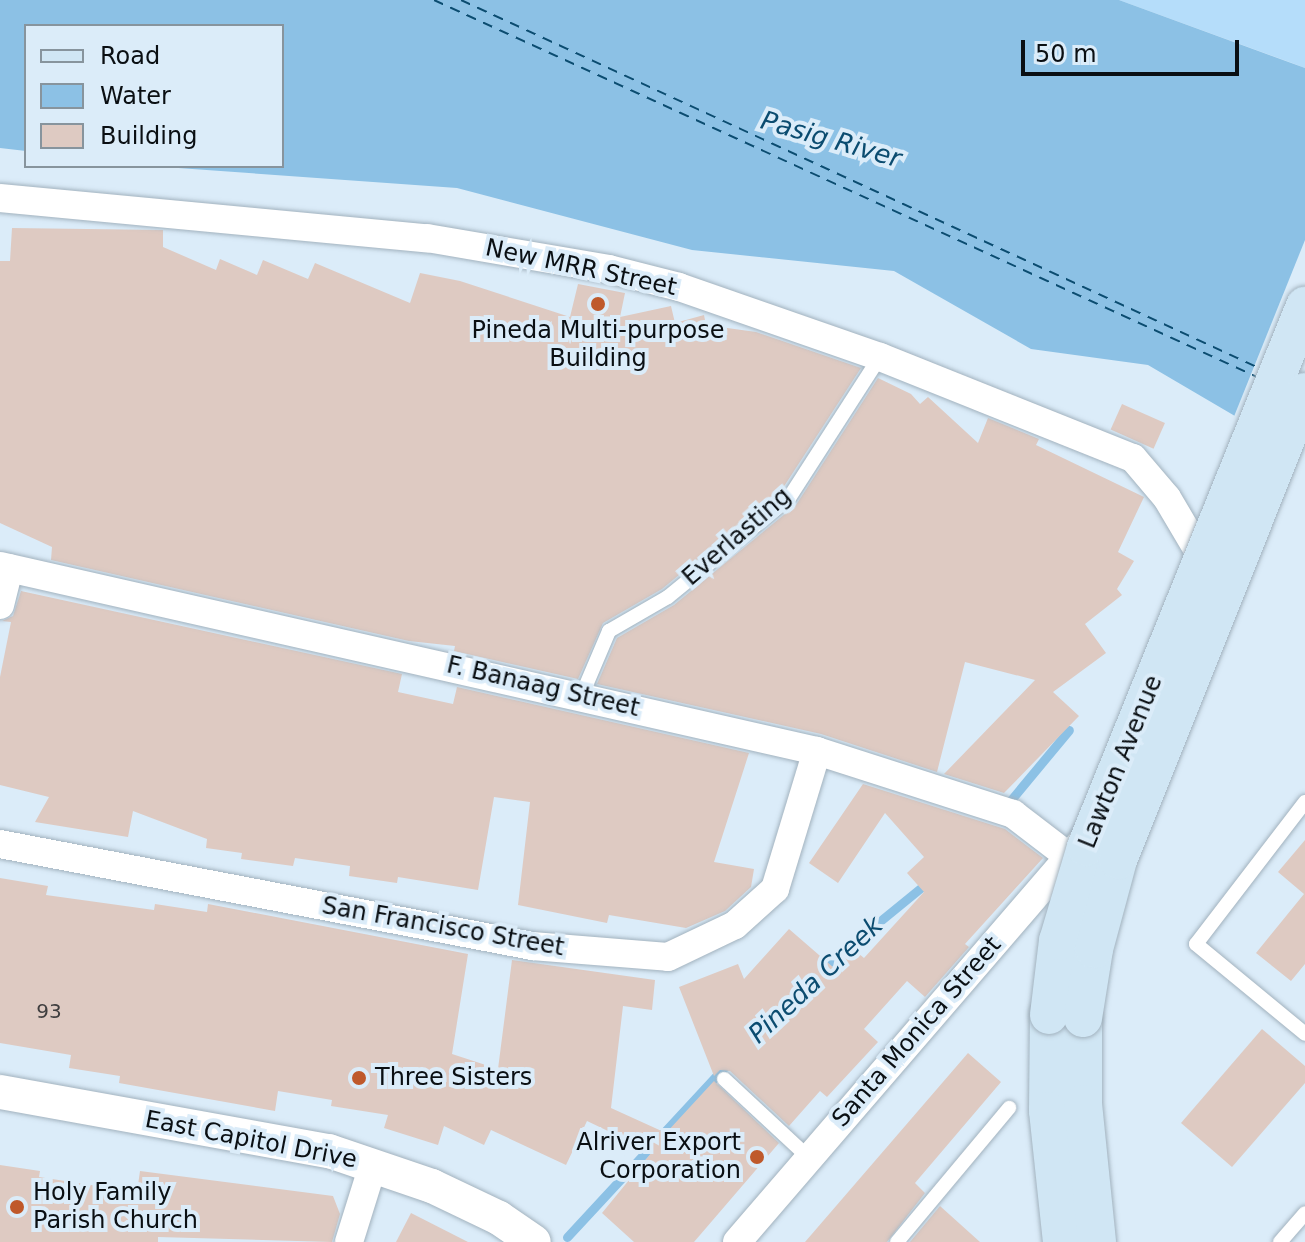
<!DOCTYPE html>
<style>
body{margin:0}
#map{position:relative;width:1305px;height:1242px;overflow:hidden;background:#dbecf9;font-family:"DejaVu Sans",sans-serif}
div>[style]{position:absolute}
.green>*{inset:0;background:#b5ddfa}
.water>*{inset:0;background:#8cc1e5}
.pier>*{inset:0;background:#dbecf9}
.stream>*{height:9px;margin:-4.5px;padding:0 4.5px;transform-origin:4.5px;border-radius:4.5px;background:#8cc1e5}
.ferry>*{height:2px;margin-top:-1px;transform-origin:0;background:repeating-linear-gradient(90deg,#0b4c70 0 10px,transparent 0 18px)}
.building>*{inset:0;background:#decac2;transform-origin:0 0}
.roads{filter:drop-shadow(0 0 2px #a2b2be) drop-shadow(0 0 2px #a2b2be)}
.service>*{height:14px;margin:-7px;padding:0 7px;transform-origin:7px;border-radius:7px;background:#fff}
.minor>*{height:28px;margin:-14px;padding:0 14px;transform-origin:14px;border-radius:14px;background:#fff}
.tertiary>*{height:34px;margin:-17px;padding:0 17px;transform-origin:17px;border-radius:17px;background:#fff}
.secondary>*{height:38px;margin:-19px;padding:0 19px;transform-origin:19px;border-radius:19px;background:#d0e6f4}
.bridges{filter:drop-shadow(0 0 2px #a2b2be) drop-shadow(0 0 2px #a2b2be)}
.secondary-bridge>*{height:38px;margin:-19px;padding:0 19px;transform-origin:19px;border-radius:19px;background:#d0e6f4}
.dots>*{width:22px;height:22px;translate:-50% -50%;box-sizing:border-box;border:4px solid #dbecf9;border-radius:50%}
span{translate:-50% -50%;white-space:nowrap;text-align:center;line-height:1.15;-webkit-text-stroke:8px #dbecf9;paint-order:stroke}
.number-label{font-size:20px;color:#3f3e3f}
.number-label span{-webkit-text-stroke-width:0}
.street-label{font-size:24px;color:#0a0f13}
.poi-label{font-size:24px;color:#0a0f13}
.left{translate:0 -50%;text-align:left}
.right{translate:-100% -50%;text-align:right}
.water-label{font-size:26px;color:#0b4c70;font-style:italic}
.legend{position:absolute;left:24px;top:24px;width:260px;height:144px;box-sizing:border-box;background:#dbecf9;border:2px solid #87949d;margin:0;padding:10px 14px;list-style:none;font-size:24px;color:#0a0f13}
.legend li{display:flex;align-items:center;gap:16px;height:40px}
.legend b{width:40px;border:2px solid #87949d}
.scale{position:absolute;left:1021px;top:40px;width:218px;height:36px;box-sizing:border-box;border:4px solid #0a0f13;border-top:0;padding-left:10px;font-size:24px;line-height:28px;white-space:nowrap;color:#0a0f13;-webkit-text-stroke:6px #dbecf9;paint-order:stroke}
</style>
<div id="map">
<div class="green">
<div style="clip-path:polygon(1119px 0,1305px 0,1305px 68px,1292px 63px)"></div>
</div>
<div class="water">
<div style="clip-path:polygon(0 0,1119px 0,1305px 68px,1305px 457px,1148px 365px,1031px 349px,894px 271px,692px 250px,457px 188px,150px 166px,282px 166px,282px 26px,26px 26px,26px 151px,0 148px)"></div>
</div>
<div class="pier">
<div style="clip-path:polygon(1305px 240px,1305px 461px,1233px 419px)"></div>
</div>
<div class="stream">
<div style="left:1005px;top:807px;width:100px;rotate:-50.3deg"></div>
<div style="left:820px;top:970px;width:141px;rotate:-39.2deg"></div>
<div style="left:567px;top:1237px;width:237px;rotate:-47.2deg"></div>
</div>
<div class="ferry">
<div style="left:434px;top:0;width:905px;rotate:24.61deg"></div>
<div style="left:461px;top:0;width:879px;rotate:24.76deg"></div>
</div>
<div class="building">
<div style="clip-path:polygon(12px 228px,163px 230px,163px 247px,216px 270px,220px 259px,257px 275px,263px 260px,308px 279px,315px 263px,410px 303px,420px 273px,460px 281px,570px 317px,578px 284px,625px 293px,620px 317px,671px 306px,675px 323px,704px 315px,706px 325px,756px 332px,861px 368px,781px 491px,662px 589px,603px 623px,578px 679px,454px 651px,455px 646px,409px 641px,51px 560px,52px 547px,0 523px,0 261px,10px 261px)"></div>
<div style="clip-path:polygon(878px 378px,911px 394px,920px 404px,928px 397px,978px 443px,988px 418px,1039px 439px,1036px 445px,1144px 497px,1118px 552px,1134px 561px,1117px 589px,1122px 595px,1085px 624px,1106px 653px,1053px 692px,1079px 716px,1004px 793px,944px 774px,1035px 680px,965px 662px,937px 772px,821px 734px,597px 684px,617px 638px,674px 605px,796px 505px)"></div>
<div style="left:1122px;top:404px;width:47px;height:28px;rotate:24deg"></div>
<div style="clip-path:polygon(21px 591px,402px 674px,398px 692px,453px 704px,457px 687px,749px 753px,714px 862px,754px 869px,751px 887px,725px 911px,686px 928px,609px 915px,607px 923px,518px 905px,530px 802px,494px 797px,478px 890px,398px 877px,397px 883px,349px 876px,350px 866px,295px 858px,293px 866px,241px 859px,242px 853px,206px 848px,207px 839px,133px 811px,128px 837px,35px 822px,49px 797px,0 785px,0 677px,11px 622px,2px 621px,13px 616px)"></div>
<div style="clip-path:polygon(863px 784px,1005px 829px,1043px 858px,965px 944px,969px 947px,925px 997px,907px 981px,864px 1029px,878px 1042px,827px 1097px,820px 1091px,789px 1126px,730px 1071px,720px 1070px,714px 1076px,679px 987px,738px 964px,744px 979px,789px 929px,834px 968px,852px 948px,864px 958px,924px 892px,907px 873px,924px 857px,885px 813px,838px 883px,809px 863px)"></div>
<div style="clip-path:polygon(1305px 840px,1305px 964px,1291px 981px,1256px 953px,1304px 894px,1278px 872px)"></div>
<div style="clip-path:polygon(0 878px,48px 886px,46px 895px,154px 910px,155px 904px,207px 912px,208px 904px,468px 954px,452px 1054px,498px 1069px,512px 960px,655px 980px,652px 1010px,623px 1006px,611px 1108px,666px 1133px,714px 1081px,779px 1143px,694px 1242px,634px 1242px,602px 1213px,652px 1152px,587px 1121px,566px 1165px,491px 1130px,484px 1145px,444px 1126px,438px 1145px,384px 1128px,388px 1115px,331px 1106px,332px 1100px,278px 1091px,275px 1111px,119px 1083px,120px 1076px,69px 1068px,71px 1055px,0 1043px)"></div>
<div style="clip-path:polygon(1262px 1029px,1305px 1066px,1305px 1083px,1232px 1167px,1181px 1123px)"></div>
<div style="clip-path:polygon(968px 1053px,1001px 1082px,915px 1183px,925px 1193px,887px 1242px,805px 1242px)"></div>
<div style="clip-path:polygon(0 1165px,40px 1171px,39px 1177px,137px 1192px,140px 1171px,333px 1196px,340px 1214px,332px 1242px,158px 1237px,158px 1242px,0 1242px)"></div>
<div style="clip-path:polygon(940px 1206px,980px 1242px,910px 1242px)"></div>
<div style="clip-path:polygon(411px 1213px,468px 1242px,396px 1242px)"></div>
</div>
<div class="roads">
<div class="service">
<div style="left:581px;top:697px;width:72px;rotate:-67deg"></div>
<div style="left:609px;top:631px;width:68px;rotate:-30deg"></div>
<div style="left:668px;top:597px;width:156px;rotate:-39.3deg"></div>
<div style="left:789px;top:498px;width:168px;rotate:-57.2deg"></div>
<div style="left:1305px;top:802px;width:179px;rotate:127.5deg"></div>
<div style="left:1196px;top:944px;width:141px;rotate:39.5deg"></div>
<div style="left:724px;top:1079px;width:116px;rotate:42.9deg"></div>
<div style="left:897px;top:1242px;width:175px;rotate:-50.1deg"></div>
<div style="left:1280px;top:1242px;width:38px;rotate:-49deg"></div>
</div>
<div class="minor">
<div style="left:0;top:198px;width:429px;rotate:5.4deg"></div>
<div style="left:427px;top:238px;width:185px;rotate:9.7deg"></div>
<div style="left:609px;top:269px;width:72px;rotate:14.4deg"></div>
<div style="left:679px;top:287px;width:213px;rotate:19.2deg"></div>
<div style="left:880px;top:357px;width:272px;rotate:21.8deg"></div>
<div style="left:1133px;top:458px;width:52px;rotate:49.6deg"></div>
<div style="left:1167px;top:498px;width:82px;rotate:59.4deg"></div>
<div style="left:0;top:566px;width:838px;rotate:12.76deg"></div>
<div style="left:817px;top:751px;width:206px;rotate:17.8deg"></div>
<div style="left:1013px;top:814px;width:69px;rotate:37.4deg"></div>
<div style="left:0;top:605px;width:38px;rotate:-76deg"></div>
<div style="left:0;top:844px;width:542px;rotate:10.85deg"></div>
<div style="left:532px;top:946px;width:136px;rotate:4.6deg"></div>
<div style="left:668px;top:957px;width:74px;rotate:-25.5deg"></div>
<div style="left:735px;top:925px;width:54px;rotate:-42deg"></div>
<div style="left:775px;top:889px;width:144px;rotate:-73.1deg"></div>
<div style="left:349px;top:1242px;width:81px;rotate:-72.7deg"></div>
<div style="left:737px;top:1242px;width:535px;rotate:-49.25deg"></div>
</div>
<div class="tertiary">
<div style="left:0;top:1092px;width:334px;rotate:10.2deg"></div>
<div style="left:329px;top:1151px;width:109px;rotate:18.8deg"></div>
<div style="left:432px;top:1186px;width:74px;rotate:25.5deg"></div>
<div style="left:499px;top:1218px;width:42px;rotate:34.4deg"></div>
</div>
<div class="secondary">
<div style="left:1049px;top:1015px;width:96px;rotate:90.6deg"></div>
<div style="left:1048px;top:1111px;width:132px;rotate:83.9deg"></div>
<div style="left:1083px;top:1018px;width:86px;rotate:90deg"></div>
<div style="left:1083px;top:1104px;width:139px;rotate:84.2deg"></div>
</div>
</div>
<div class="bridges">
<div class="secondary-bridge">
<div style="left:1049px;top:1015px;width:75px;rotate:-83.1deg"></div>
<div style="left:1058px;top:941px;width:98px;rotate:-73.4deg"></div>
<div style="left:1086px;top:847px;width:584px;rotate:-67.96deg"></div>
<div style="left:1083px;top:1018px;width:70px;rotate:-80.9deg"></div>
<div style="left:1094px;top:949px;width:92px;rotate:-74.9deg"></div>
<div style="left:1118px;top:860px;width:504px;rotate:-68.22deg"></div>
</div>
</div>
<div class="dots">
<div style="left:598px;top:304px;background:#bf592b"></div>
<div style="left:359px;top:1078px;background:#bf592b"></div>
<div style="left:757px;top:1157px;background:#bf592b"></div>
<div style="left:17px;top:1207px;background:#bf592b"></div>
</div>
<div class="number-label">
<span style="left:49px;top:1011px">93</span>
</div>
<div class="street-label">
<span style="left:581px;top:268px;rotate:12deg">New MRR Street</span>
<span style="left:737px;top:537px;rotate:-41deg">Everlasting</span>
<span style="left:543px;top:687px;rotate:13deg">F. Banaag Street</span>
<span style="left:1121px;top:762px;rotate:-68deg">Lawton Avenue</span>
<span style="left:443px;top:927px;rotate:10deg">San Francisco Street</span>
<span style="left:917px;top:1032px;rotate:-49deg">Santa Monica Street</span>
<span style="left:251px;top:1140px;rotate:11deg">East Capitol Drive</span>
</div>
<div class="poi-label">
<span style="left:598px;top:345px">Pineda Multi-purpose<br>Building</span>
<span class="left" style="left:375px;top:1078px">Three Sisters</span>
<span class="right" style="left:741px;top:1157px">Alriver Export<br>Corporation</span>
<span class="left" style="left:33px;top:1207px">Holy Family<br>Parish Church</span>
</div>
<div class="water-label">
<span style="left:831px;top:140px;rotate:16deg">Pasig River</span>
<span style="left:816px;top:980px;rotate:-43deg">Pineda Creek</span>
</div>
<ul class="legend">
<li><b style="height:10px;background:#d0e6f4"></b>Road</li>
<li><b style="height:22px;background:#8cc1e5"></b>Water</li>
<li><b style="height:22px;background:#decac2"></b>Building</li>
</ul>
<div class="scale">50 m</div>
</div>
